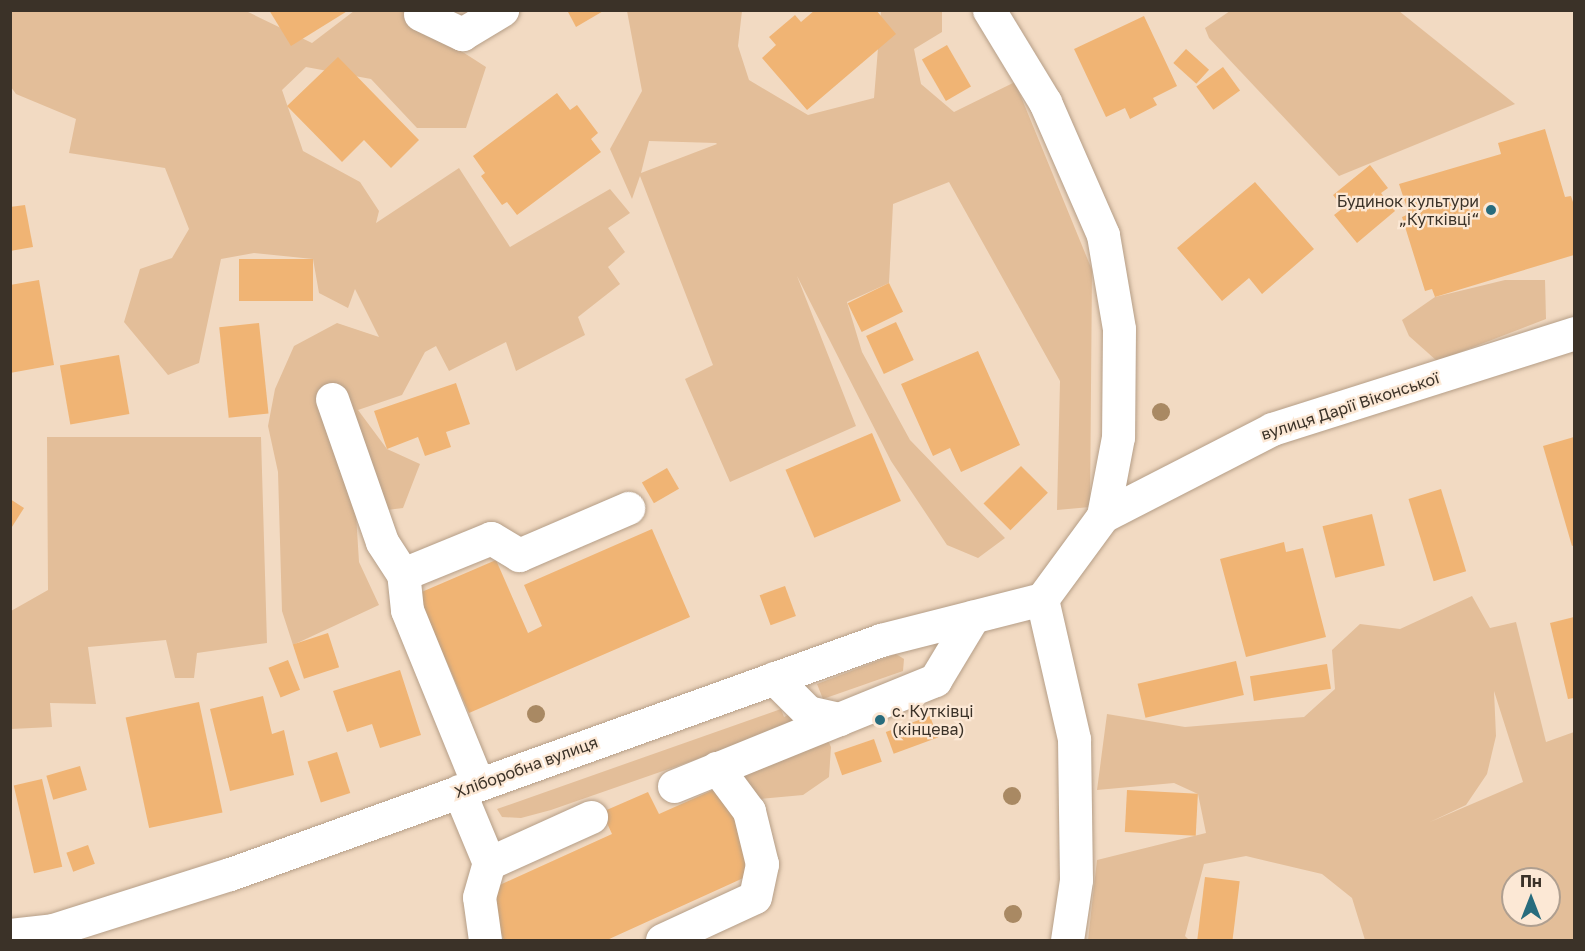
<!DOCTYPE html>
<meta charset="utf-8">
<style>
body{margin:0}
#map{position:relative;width:1585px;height:951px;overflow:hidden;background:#f2dac2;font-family:"Golos Text",sans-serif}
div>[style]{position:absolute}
.green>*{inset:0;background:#e3be99}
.building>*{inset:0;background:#f0b474;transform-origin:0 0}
.roads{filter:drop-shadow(0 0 2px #b59e87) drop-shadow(0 0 2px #b59e87)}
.minor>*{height:33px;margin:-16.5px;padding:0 16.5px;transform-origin:16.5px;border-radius:16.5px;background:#fff}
.trees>*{width:18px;height:18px;margin:-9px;border-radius:50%;background:#a98963}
.dots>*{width:16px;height:16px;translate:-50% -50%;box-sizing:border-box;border:3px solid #fce8d5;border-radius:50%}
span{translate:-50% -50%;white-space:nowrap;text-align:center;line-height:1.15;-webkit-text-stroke:4.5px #fce8d5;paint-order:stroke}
.poi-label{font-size:16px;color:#3b3228}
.right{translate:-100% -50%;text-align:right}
.left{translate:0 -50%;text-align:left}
.street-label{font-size:16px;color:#3b3228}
.frame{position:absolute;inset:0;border:12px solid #3b3228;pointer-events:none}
.north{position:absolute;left:1501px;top:867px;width:60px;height:60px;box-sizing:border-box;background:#fce8d5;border:2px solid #af9f90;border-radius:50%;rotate:0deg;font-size:16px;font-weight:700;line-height:24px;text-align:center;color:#3b3228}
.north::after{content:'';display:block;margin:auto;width:21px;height:27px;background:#286c7d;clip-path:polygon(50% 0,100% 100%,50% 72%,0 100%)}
</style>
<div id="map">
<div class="green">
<div style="clip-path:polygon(10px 11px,246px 11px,312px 43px,354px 11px,438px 11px,458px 49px,486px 67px,466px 128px,417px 128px,371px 79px,306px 67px,282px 90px,303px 151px,360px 182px,379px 211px,376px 223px,459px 168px,510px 247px,610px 189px,630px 213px,608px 228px,625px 252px,608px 267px,620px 284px,578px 317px,585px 335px,516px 371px,506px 342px,449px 371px,436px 346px,425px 352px,402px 395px,358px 410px,387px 449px,420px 464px,403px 508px,356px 514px,359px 562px,379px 605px,293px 645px,282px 611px,278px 472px,268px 426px,275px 389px,294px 346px,337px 323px,379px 337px,355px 289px,348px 308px,319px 293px,313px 259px,254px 253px,221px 259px,199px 363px,168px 375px,124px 322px,140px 269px,172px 258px,189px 229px,165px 168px,69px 153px,76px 119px,16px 94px,11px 87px)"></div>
<div style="clip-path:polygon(evenodd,627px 11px,742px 11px,738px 46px,749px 80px,808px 115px,874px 98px,881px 11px,942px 11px,942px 32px,914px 49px,921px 84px,954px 112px,1015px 82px,1092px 270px,1090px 507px,1057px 510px,1060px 381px,949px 182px,893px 204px,889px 283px,847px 302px,862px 352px,910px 440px,1005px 538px,978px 558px,947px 545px,891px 461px,797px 276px,856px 426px,730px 482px,685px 379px,713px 365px,640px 176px,632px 199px,610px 149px,642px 91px,627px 11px,649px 141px,716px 143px,717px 144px,641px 173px,649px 141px)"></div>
<div style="clip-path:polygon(1230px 11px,1399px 11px,1515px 104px,1339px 176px,1209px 38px,1205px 28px)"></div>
<div style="clip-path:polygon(1505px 280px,1545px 280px,1546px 319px,1437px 361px,1409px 336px,1402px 320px,1435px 297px)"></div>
<div style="clip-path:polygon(47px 437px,261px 437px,267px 643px,197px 653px,194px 678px,175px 678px,166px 640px,88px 647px,96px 704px,50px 703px,52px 727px,11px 729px,11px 611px,48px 590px)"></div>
<div style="clip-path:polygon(evenodd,1472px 596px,1490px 628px,1516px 622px,1546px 742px,1574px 732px,1574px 940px,1365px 940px,1352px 898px,1322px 874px,1246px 856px,1204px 864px,1185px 936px,1189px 940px,1088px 940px,1097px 860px,1206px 833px,1198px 794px,1174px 783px,1097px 790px,1107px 714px,1185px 727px,1304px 717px,1335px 689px,1332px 650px,1360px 624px,1400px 629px,1472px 596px,1494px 691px,1523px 782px,1430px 822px,1466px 805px,1487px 774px,1496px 736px,1494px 691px,1472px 596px,1513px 879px,1549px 879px,1549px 915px,1513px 915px,1513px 879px)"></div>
<div style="clip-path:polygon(896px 654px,904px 659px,903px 671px,823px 699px,817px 684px)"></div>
<div style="clip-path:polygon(781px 709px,784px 717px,802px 709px,817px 717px,831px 747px,829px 777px,803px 795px,750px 800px,729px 748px,551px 810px,521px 818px,502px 817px,497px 809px)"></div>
</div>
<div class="building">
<div style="clip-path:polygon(269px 10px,349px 10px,291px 46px)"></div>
<div style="clip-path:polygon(567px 10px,605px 10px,576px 27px)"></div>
<div style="clip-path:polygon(815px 10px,876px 10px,896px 34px,807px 110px,762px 58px,776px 45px,769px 37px,795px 15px,801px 22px)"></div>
<div style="clip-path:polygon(1144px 16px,1177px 86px,1153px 98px,1157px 105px,1130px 119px,1125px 108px,1106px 117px,1074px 49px)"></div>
<div style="left:947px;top:45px;width:48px;height:29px;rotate:60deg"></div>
<div style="left:1186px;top:49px;width:31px;height:19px;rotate:42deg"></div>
<div style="clip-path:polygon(338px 57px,419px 140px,391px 168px,364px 140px,342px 162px,287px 106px)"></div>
<div style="left:1223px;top:67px;width:29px;height:33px;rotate:54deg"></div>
<div style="clip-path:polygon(557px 93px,570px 110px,577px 105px,598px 133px,591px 139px,601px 152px,517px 215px,507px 202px,502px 205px,481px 176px,485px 173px,473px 156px)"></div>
<div style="clip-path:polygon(1545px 129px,1565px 197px,1571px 196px,1574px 205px,1574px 255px,1435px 297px,1432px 289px,1425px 291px,1402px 217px,1409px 214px,1399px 184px,1501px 154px,1498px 143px)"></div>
<div style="clip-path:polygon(1370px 165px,1388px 188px,1381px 193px,1395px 211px,1357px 243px,1334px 215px,1343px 208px,1333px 195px)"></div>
<div style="clip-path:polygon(1255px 182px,1314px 249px,1262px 294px,1249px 278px,1222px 301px,1177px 248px)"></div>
<div style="clip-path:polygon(25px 205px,33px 247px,10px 251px,10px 207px)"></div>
<div style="left:313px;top:259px;width:42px;height:74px;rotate:90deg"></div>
<div style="clip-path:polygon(39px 280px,54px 365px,10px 373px,10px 285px)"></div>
<div style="left:889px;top:283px;width:32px;height:46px;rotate:64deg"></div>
<div style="left:896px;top:322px;width:42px;height:33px;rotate:65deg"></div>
<div style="left:259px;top:323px;width:91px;height:40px;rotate:84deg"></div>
<div style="clip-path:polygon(978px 351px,1020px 445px,961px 472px,950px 448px,933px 456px,901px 384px)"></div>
<div style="left:119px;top:355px;width:60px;height:60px;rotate:80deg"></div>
<div style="clip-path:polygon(456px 383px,470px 424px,446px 432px,451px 447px,425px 456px,418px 437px,387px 449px,374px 411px)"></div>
<div style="left:872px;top:433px;width:74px;height:94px;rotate:67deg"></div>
<div style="clip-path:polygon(1574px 437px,1574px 545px,1572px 546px,1543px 446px)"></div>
<div style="left:1021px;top:466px;width:38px;height:53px;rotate:45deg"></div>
<div style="left:667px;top:468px;width:24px;height:29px;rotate:60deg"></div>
<div style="left:1441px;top:489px;width:86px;height:34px;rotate:73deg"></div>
<div style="clip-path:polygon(10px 499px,24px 508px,10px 530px)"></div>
<div style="left:1372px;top:514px;width:53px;height:51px;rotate:76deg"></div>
<div style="clip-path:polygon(652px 529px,690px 617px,469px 713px,417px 594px,496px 560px,528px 633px,542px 626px,524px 585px)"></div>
<div style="clip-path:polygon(1284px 542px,1286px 552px,1303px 548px,1326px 637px,1246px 657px,1220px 559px)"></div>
<div style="left:785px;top:586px;width:32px;height:27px;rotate:70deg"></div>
<div style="clip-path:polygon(1574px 617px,1574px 698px,1568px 699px,1550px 623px)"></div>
<div style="left:328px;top:633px;width:36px;height:37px;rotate:72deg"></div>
<div style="left:288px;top:660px;width:32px;height:21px;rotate:68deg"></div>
<div style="left:1236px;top:661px;width:35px;height:101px;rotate:77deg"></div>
<div style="left:1327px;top:664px;width:25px;height:78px;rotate:81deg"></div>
<div style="clip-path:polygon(400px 670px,421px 735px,380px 748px,372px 724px,347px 732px,333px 691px)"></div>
<div style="clip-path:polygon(263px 696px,272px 734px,284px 730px,294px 775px,230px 791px,210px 709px)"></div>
<div style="left:199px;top:702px;width:113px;height:75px;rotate:78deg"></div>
<div style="left:930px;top:716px;width:23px;height:47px;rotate:70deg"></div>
<div style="left:874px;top:739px;width:24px;height:42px;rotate:71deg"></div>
<div style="left:337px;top:752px;width:43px;height:31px;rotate:72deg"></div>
<div style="left:80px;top:766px;width:25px;height:35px;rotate:74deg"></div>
<div style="left:42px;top:779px;width:90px;height:29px;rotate:77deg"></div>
<div style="clip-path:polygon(713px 790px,733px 814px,750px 875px,607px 940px,504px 940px,495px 920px,493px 888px,612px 834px,602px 812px,648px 792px,659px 814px)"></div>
<div style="left:1127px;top:790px;width:71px;height:42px;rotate:3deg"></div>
<div style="left:88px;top:845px;width:20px;height:23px;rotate:70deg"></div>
<div style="left:1205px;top:877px;width:35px;height:63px;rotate:7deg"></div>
</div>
<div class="roads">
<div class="minor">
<div style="left:989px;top:10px;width:108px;rotate:58.7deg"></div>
<div style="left:1045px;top:102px;width:145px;rotate:66.4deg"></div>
<div style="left:1103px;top:235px;width:95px;rotate:80.3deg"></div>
<div style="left:1119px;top:329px;width:108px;rotate:90.5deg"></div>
<div style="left:1118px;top:437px;width:80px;rotate:100.8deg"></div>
<div style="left:1103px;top:516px;width:103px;rotate:126.3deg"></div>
<div style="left:1042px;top:599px;width:144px;rotate:77.1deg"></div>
<div style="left:1074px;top:739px;width:141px;rotate:89.2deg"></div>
<div style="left:1076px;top:880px;width:61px;rotate:98.5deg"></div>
<div style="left:420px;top:14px;width:47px;rotate:25.5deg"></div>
<div style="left:462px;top:34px;width:47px;rotate:-31deg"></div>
<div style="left:332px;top:399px;width:151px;rotate:70.7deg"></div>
<div style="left:382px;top:542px;width:38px;rotate:57deg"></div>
<div style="left:1103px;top:516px;width:190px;rotate:-27.2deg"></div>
<div style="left:1272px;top:429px;width:317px;rotate:-17.6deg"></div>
<div style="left:774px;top:678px;width:48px;rotate:45deg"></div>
<div style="left:808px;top:712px;width:32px;rotate:13deg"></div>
<div style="left:478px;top:784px;width:188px;rotate:-112.2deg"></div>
<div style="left:407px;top:610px;width:36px;rotate:-96deg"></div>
<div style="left:403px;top:574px;width:95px;rotate:-22.2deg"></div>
<div style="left:491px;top:538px;width:33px;rotate:31deg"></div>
<div style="left:519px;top:555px;width:119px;rotate:-23.3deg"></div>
<div style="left:674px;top:786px;width:282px;rotate:-22.1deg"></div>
<div style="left:935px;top:680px;width:74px;rotate:-58.9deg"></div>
<div style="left:459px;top:791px;width:78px;rotate:67.4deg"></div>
<div style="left:10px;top:935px;width:43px;rotate:-6.6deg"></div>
<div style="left:53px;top:930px;width:186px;rotate:-17.6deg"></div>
<div style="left:230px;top:874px;width:692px;rotate:-19.77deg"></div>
<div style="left:881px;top:640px;width:166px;rotate:-14.3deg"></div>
<div style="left:485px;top:940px;width:43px;rotate:-97.9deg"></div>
<div style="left:479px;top:897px;width:35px;rotate:-74deg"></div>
<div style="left:489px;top:863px;width:112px;rotate:-24.3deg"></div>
<div style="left:662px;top:940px;width:102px;rotate:-24.8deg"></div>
<div style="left:755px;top:897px;width:34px;rotate:-78deg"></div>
<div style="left:762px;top:864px;width:55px;rotate:-103.8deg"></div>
<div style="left:749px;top:811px;width:54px;rotate:-126.7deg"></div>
</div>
</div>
<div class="trees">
<div style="left:1161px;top:412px"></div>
<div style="left:536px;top:714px"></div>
<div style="left:1012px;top:796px"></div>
<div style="left:1013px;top:914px"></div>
</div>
<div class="dots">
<div style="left:1491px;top:210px;background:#286c7d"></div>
<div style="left:880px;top:720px;background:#286c7d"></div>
</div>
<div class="poi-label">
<span class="right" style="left:1479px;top:210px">Будинок культури<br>„Кутківці“</span>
<span class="left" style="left:892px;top:720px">с. Кутківці<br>(кінцева)</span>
</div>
<div class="street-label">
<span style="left:1350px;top:406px;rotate:-18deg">вулиця Дарії Віконської</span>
<span style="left:526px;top:767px;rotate:-20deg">Хліборобна вулиця</span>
</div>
<div class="frame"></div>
<div class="north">Пн</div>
</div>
